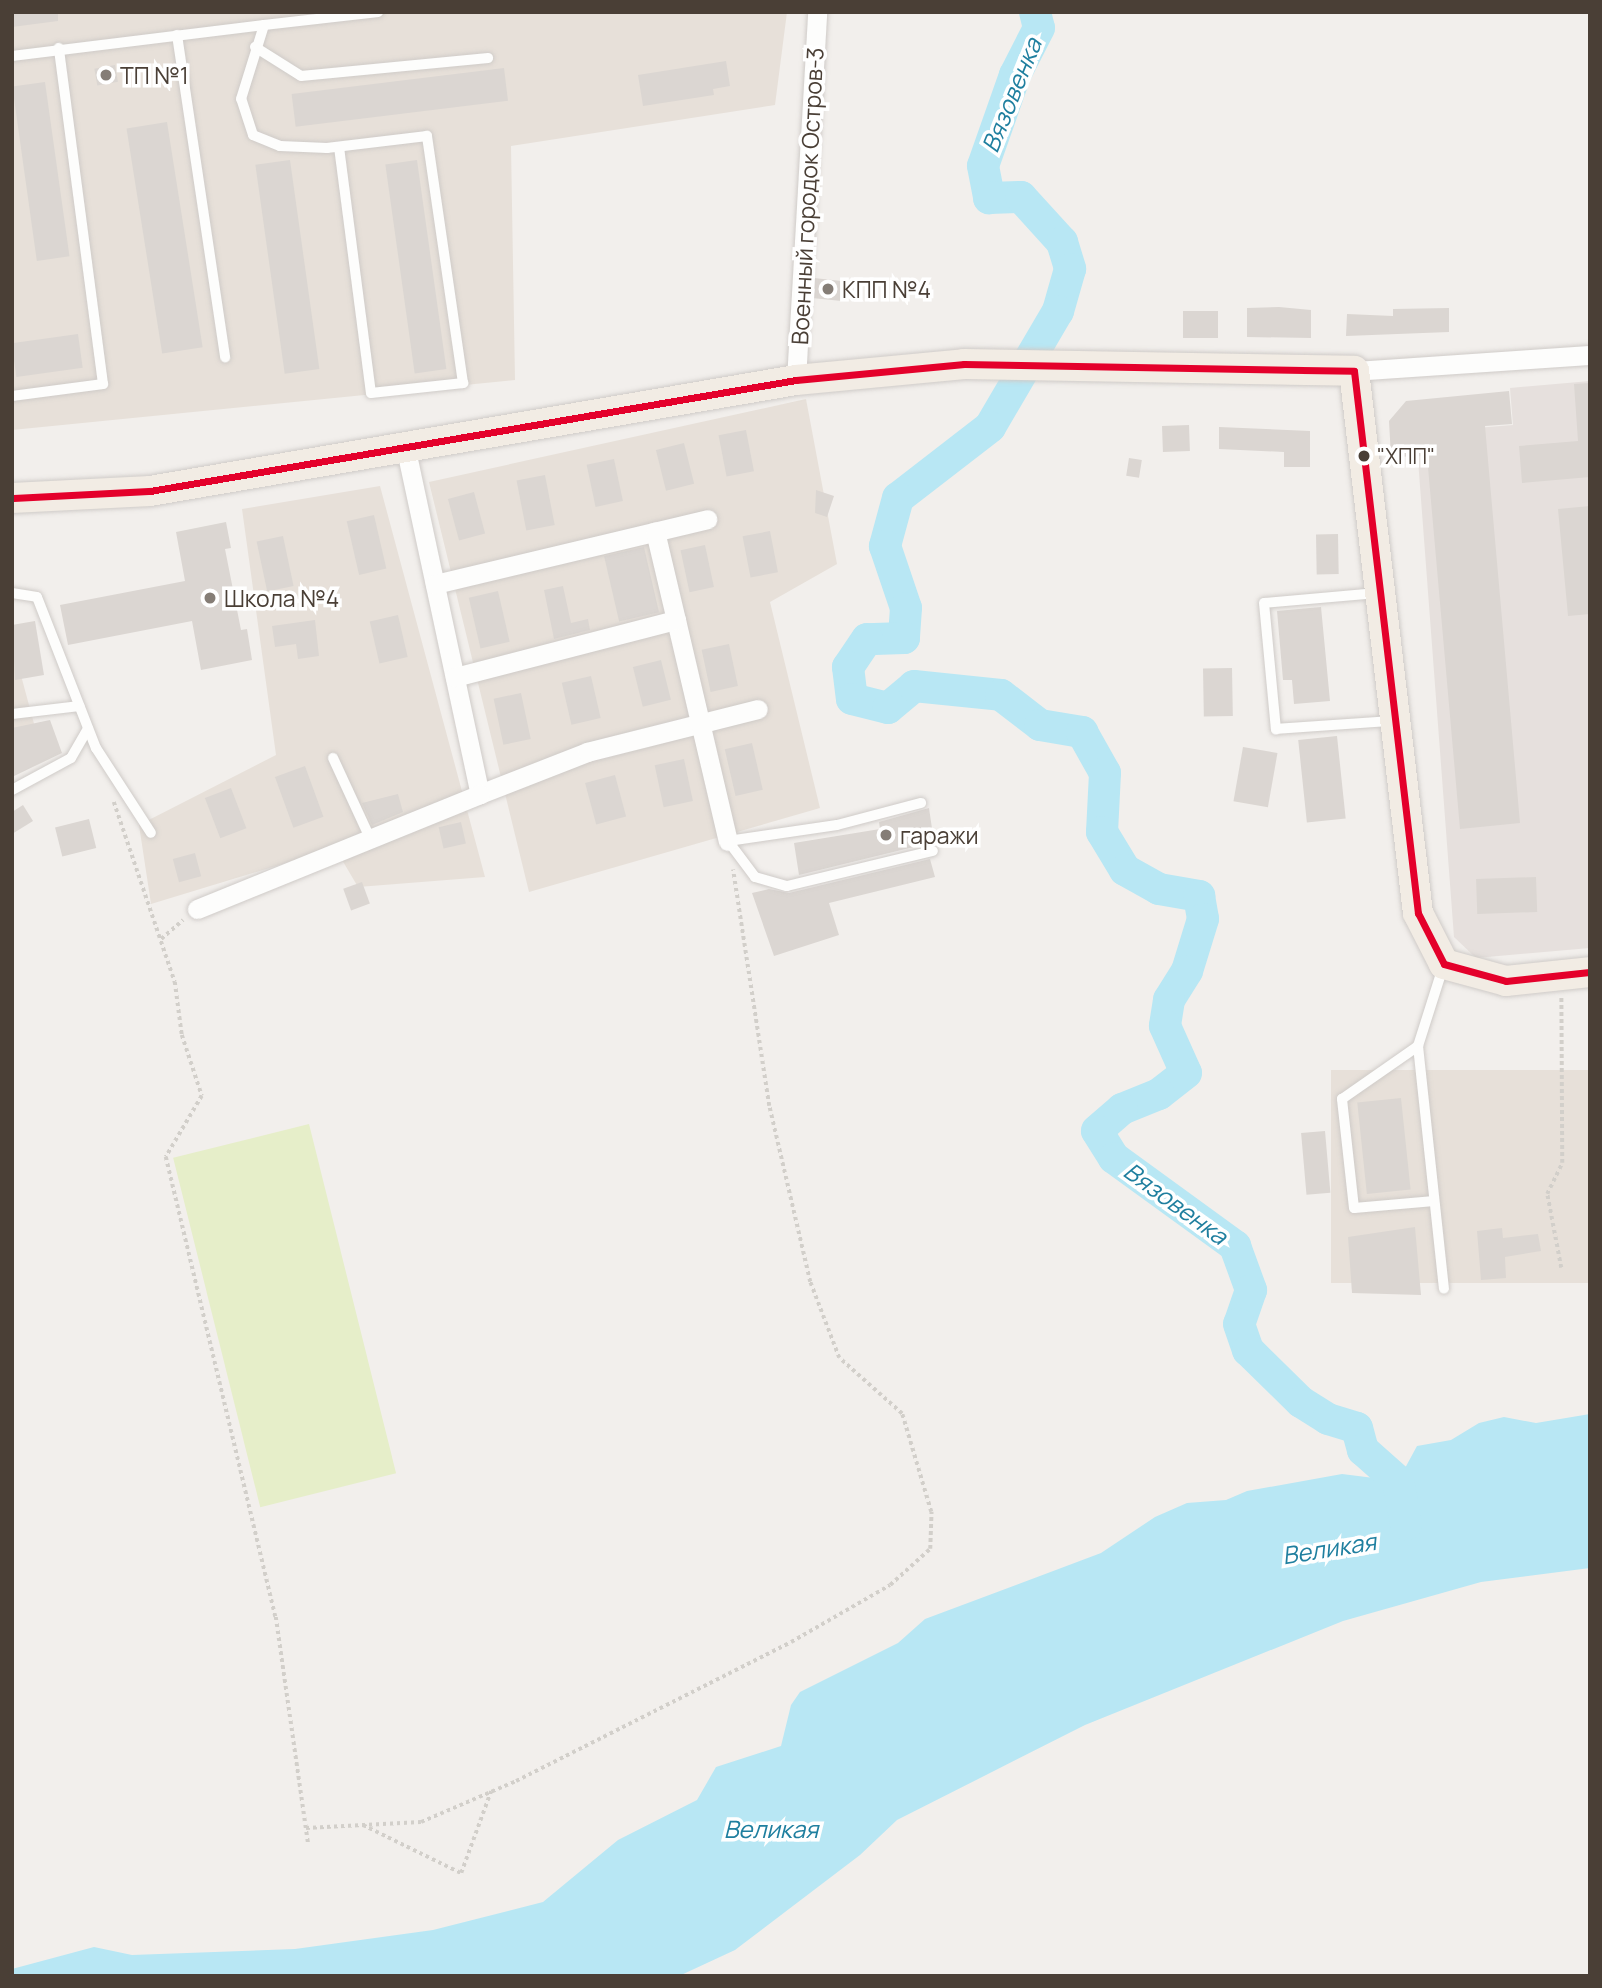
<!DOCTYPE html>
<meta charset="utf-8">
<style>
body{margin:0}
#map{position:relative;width:1602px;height:1988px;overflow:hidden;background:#f2efec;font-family:Manrope,sans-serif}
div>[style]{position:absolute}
.residential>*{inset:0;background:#e7e0d9;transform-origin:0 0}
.industrial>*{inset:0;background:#e6e0dd}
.green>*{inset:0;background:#e6eec9;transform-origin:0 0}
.water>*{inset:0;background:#b8e7f4}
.river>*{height:32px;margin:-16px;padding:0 16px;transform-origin:16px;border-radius:16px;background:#b8e7f4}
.building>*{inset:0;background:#dbd6d2;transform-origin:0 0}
.path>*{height:3.5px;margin-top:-1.75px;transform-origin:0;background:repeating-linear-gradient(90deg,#d2cfca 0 3.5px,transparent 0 7px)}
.roads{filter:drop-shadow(0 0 2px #cfcbc8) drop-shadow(0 0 2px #cfcbc8)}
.service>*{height:10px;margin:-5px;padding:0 5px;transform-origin:5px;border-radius:5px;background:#fdfdfc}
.minor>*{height:19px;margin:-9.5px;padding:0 9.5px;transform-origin:9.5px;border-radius:9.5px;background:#fdfdfc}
.primary>*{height:30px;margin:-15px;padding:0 15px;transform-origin:15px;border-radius:15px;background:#f2ece4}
.bus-1>*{height:7px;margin:-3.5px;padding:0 3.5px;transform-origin:3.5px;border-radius:3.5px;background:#e4002b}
.dots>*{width:19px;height:19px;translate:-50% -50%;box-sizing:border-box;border:4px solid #fff;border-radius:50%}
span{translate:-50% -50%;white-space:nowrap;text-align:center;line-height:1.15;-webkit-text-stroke:7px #fff;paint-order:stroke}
.bus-label{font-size:21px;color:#4a3f36}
.left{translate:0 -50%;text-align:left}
.poi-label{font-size:23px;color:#4a3f36}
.street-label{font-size:23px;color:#4a3f36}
.water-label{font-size:24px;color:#1f7f9f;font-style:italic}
.frame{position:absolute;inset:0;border:14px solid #4a3f36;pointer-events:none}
</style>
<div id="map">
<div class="residential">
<div style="clip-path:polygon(12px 12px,787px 12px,775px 105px,511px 146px,515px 380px,12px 430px)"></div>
<div style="clip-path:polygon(806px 399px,837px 564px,770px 602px,820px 808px,529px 892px,429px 482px)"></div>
<div style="clip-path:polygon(380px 486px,485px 877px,358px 887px,335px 848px,151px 904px,139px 825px,276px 755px,242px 509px)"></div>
<div style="clip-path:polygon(12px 642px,40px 746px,12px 767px)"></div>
<div style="left:1590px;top:1070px;width:213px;height:259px;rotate:90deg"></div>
</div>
<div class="industrial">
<div style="clip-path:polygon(1590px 381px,1590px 948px,1476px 958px,1454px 937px,1416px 433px,1513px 425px,1510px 388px)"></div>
</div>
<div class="green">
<div style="left:309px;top:1124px;width:360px;height:140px;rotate:76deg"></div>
</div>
<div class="water">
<div style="clip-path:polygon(1590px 1414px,1590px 1568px,1481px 1582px,1343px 1621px,1085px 1725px,897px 1820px,860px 1855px,735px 1950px,679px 1976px,12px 1976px,12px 1969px,94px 1947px,132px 1955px,295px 1949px,433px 1930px,543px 1902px,618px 1840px,697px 1800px,716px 1767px,781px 1746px,791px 1705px,800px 1692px,898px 1643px,925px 1619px,1101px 1553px,1155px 1517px,1187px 1503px,1226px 1500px,1247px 1491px,1342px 1474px,1398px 1481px,1417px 1446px,1451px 1440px,1479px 1423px,1504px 1417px,1536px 1423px)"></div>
</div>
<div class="river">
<div style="left:1035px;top:12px;width:16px;rotate:76deg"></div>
<div style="left:1039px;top:28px;width:53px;rotate:117.1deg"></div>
<div style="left:1015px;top:75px;width:96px;rotate:109.4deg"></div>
<div style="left:983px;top:166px;width:33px;rotate:79deg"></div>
<div style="left:989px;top:198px;width:32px;rotate:-2deg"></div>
<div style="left:1021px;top:197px;width:61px;rotate:47.7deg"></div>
<div style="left:1062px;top:242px;width:28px;rotate:73deg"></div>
<div style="left:1070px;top:269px;width:44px;rotate:105.9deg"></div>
<div style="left:1058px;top:311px;width:134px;rotate:120.4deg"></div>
<div style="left:990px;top:427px;width:116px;rotate:142.3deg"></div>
<div style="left:898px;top:498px;width:50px;rotate:105.2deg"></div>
<div style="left:885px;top:546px;width:65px;rotate:71.3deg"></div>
<div style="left:906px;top:608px;width:30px;rotate:94deg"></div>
<div style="left:904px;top:638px;width:37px;rotate:178deg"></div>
<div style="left:867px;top:639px;width:34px;rotate:124deg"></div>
<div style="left:848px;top:667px;width:32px;rotate:83deg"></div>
<div style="left:852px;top:699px;width:37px;rotate:14deg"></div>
<div style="left:888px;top:708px;width:34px;rotate:-40deg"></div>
<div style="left:914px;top:686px;width:87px;rotate:5.9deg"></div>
<div style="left:1001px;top:695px;width:49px;rotate:37.6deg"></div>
<div style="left:1040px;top:725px;width:43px;rotate:9.5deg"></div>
<div style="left:1082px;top:732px;width:47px;rotate:60.7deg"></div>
<div style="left:1105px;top:773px;width:59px;rotate:92.9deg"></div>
<div style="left:1102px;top:832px;width:44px;rotate:58.8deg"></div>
<div style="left:1125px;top:870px;width:39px;rotate:29deg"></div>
<div style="left:1159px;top:889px;width:41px;rotate:9.9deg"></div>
<div style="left:1199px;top:896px;width:23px;rotate:80deg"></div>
<div style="left:1203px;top:919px;width:54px;rotate:107.1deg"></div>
<div style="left:1187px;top:971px;width:34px;rotate:122deg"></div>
<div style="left:1169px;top:1000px;width:26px;rotate:99deg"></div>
<div style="left:1165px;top:1026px;width:51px;rotate:65.9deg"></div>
<div style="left:1186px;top:1073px;width:34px;rotate:142deg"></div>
<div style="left:1159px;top:1094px;width:40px;rotate:158deg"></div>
<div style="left:1122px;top:1109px;width:33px;rotate:139deg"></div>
<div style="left:1097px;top:1131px;width:32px;rotate:58deg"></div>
<div style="left:1114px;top:1158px;width:150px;rotate:36deg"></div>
<div style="left:1235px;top:1246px;width:47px;rotate:70deg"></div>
<div style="left:1251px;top:1290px;width:36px;rotate:109deg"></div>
<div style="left:1239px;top:1324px;width:28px;rotate:71deg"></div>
<div style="left:1248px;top:1350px;width:74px;rotate:44.5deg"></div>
<div style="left:1301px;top:1402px;width:32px;rotate:32deg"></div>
<div style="left:1328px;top:1419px;width:30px;rotate:17deg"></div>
<div style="left:1357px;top:1428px;width:23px;rotate:75deg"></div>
<div style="left:1363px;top:1450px;width:47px;rotate:41.5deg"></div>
<div style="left:1398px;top:1481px;width:44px;rotate:79.5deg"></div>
</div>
<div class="building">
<div style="clip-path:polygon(12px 12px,58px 12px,58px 21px,12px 27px)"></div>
<div style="clip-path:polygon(726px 61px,730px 86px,713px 89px,714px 95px,643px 106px,638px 75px)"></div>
<div style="left:115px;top:65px;width:17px;height:21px;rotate:80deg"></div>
<div style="left:504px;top:68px;width:33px;height:214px;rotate:83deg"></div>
<div style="left:45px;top:82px;width:176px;height:33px;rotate:82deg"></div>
<div style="left:167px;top:122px;width:228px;height:41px;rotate:81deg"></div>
<div style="left:290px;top:160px;width:211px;height:35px;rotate:82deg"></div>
<div style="left:417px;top:160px;width:211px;height:32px;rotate:82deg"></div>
<div style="left:814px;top:278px;width:30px;height:20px;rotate:6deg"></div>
<div style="clip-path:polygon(1279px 307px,1311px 310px,1311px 338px,1247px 337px,1247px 308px)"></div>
<div style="clip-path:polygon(1449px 308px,1449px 332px,1346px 336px,1347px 314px,1393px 316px,1393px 309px)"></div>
<div style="left:1183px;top:311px;width:35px;height:27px"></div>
<div style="left:78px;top:334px;width:34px;height:67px;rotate:82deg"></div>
<div style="clip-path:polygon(1590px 383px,1590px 477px,1522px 483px,1519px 446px,1578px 441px,1574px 384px)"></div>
<div style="clip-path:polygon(1509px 391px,1512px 424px,1485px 426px,1520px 823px,1460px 829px,1427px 456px,1391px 457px,1389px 421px,1406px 401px)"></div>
<div style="left:1189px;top:425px;width:26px;height:27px;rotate:88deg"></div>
<div style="clip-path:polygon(1219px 427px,1310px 431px,1310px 467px,1284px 467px,1284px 452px,1219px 449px)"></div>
<div style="left:746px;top:430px;width:42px;height:28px;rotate:79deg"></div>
<div style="left:684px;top:443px;width:42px;height:29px;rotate:76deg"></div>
<div style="left:1129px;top:458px;width:13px;height:18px;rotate:9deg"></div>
<div style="left:614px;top:459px;width:43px;height:28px;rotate:78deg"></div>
<div style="left:545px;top:475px;width:51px;height:29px;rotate:79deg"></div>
<div style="clip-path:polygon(816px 490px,834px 496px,827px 517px,815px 513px)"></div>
<div style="left:474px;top:492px;width:43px;height:27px;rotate:75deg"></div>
<div style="clip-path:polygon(1590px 506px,1590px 614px,1568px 616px,1558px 509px)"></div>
<div style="left:374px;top:515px;width:55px;height:28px;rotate:77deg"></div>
<div style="clip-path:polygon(226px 522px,231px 548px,225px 549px,241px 630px,247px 629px,252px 660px,201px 670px,192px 621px,68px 645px,60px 605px,185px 581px,176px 532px)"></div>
<div style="left:770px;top:531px;width:42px;height:28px;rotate:79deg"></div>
<div style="left:1338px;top:534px;width:40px;height:22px;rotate:89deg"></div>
<div style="left:283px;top:536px;width:51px;height:27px;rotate:78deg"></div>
<div style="left:705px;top:545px;width:43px;height:25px;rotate:78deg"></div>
<div style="left:644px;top:547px;width:67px;height:41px;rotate:77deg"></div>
<div style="clip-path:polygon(563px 586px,571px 623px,588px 619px,590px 630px,554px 639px,544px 590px)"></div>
<div style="left:498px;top:591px;width:52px;height:30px;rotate:77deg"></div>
<div style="clip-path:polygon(1321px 607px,1330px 701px,1294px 704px,1292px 680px,1283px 680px,1277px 611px)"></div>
<div style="left:398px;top:615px;width:43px;height:29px;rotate:77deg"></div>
<div style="clip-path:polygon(315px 620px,319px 656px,298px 659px,296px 644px,275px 647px,272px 626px)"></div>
<div style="clip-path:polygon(35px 621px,44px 675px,15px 680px,12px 625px)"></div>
<div style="left:729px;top:644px;width:43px;height:28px;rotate:78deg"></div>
<div style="left:661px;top:660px;width:41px;height:29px;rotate:76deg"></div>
<div style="left:1232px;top:668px;width:48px;height:29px;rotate:89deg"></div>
<div style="left:591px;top:676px;width:43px;height:30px;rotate:77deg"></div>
<div style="left:521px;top:693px;width:47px;height:28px;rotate:78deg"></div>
<div style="clip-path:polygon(50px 720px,62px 753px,12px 777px,12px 728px)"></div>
<div style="left:1337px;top:736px;width:83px;height:39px;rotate:84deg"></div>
<div style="left:752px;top:743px;width:48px;height:28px;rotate:77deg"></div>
<div style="left:1243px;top:747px;width:35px;height:55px;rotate:10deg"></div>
<div style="left:684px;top:759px;width:43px;height:30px;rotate:78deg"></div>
<div style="left:305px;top:766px;width:54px;height:32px;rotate:70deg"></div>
<div style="left:615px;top:775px;width:43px;height:31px;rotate:75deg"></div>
<div style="left:231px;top:788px;width:43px;height:28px;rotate:69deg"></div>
<div style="clip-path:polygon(398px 794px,403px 812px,372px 825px,362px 803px)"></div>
<div style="clip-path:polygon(23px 805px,33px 821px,12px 834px,12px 812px)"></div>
<div style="clip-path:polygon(929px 808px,934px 842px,799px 875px,794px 843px,880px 829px,879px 822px)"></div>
<div style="left:89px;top:819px;width:30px;height:35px;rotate:76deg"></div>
<div style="left:461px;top:822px;width:22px;height:23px;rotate:77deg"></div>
<div style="left:195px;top:853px;width:24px;height:23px;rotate:75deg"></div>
<div style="clip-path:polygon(930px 859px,935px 877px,829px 903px,839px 935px,774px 956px,752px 893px,769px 889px,789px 893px)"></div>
<div style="left:1536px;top:877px;width:35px;height:60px;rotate:88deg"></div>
<div style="left:362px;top:882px;width:23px;height:20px;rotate:70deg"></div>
<div style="left:1401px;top:1098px;width:92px;height:44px;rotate:84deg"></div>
<div style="left:1325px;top:1131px;width:62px;height:24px;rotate:85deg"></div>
<div style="clip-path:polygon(1415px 1227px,1421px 1295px,1352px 1293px,1348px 1237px)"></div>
<div style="clip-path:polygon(1502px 1228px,1503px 1238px,1538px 1234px,1541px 1251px,1505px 1257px,1506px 1278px,1481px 1280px,1477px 1231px)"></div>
</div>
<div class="path">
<div style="left:114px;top:802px;width:190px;rotate:71.3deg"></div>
<div style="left:175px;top:982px;width:53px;rotate:82.5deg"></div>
<div style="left:182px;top:1035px;width:64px;rotate:71.8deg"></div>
<div style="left:202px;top:1096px;width:71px;rotate:120.5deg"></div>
<div style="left:166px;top:1157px;width:473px;rotate:76.6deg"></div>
<div style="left:276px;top:1617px;width:228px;rotate:81.9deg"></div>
<div style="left:161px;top:939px;width:29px;rotate:-41deg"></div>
<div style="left:1561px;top:1268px;width:75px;rotate:-100.7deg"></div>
<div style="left:1547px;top:1194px;width:34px;rotate:-64deg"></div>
<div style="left:1562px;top:1163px;width:165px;rotate:-90.3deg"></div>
<div style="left:363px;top:1825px;width:109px;rotate:26.1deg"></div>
<div style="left:461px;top:1873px;width:87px;rotate:-69.9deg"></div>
<div style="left:306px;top:1828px;width:115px;rotate:-3deg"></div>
<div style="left:421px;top:1822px;width:103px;rotate:-23.3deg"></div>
<div style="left:516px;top:1781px;width:308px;rotate:-26.8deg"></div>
<div style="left:791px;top:1642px;width:114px;rotate:-29.9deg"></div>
<div style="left:890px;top:1585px;width:54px;rotate:-42deg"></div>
<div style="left:930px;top:1549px;width:37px;rotate:-88deg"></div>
<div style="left:931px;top:1512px;width:102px;rotate:-106.5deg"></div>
<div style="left:902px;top:1414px;width:84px;rotate:-138.4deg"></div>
<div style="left:839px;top:1358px;width:81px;rotate:-110.9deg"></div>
<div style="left:810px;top:1282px;width:181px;rotate:-103.1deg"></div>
<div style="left:769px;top:1106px;width:239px;rotate:-98.7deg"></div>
</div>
<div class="roads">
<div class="service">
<div style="left:177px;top:35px;width:326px;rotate:81.5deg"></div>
<div style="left:255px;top:47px;width:54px;rotate:32.2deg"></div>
<div style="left:301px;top:76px;width:188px;rotate:-5.5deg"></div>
<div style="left:12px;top:56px;width:254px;rotate:-7deg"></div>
<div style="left:339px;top:147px;width:248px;rotate:82.6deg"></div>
<div style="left:371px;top:393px;width:93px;rotate:-6.2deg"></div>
<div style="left:463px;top:383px;width:250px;rotate:-98.3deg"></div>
<div style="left:427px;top:136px;width:101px;rotate:173.2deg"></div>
<div style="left:327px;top:148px;width:47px;rotate:-177.6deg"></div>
<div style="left:280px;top:146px;width:29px;rotate:-158deg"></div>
<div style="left:253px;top:135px;width:38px;rotate:-108deg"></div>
<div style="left:241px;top:99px;width:77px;rotate:-72.7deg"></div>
<div style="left:264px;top:25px;width:115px;rotate:-6.5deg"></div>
<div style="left:12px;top:396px;width:92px;rotate:-7.5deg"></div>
<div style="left:103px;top:384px;width:339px;rotate:-97.5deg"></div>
<div style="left:12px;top:593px;width:25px;rotate:9deg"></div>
<div style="left:37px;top:597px;width:162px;rotate:68.7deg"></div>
<div style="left:96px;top:748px;width:101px;rotate:57.1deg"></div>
<div style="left:1378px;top:593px;width:114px;rotate:175deg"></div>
<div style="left:1264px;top:603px;width:127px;rotate:84.6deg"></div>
<div style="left:1276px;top:729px;width:115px;rotate:-4deg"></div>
<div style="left:12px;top:714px;width:68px;rotate:-6.7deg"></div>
<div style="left:333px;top:758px;width:88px;rotate:65.2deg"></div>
<div style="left:12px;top:790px;width:67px;rotate:-28.5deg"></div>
<div style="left:71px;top:758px;width:34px;rotate:-60deg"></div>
<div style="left:728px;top:841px;width:45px;rotate:53.1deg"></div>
<div style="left:755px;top:877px;width:33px;rotate:16deg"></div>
<div style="left:787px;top:886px;width:150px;rotate:-13.5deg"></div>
<div style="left:728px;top:841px;width:110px;rotate:-8.4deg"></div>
<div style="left:837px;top:825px;width:87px;rotate:-14.7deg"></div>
<div style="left:1418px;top:1046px;width:244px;rotate:83.9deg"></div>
<div style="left:1434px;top:1201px;width:80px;rotate:175deg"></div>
<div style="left:1354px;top:1208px;width:110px;rotate:-96.3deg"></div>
<div style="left:1342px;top:1099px;width:93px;rotate:-34.9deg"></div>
<div style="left:1418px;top:1046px;width:83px;rotate:-72.4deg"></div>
</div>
<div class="minor">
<div style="left:1354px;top:371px;width:237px;rotate:-3.9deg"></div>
<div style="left:796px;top:380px;width:369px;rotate:-86.7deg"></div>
<div style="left:406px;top:450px;width:352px;rotate:77.9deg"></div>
<div style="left:480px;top:794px;width:115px;rotate:-21.4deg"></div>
<div style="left:587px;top:752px;width:176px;rotate:-14.1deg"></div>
<div style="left:435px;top:584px;width:280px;rotate:-13.4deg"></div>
<div style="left:676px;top:620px;width:227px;rotate:76.8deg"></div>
<div style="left:455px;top:677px;width:228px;rotate:-14.5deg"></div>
<div style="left:676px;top:620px;width:91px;rotate:-103.3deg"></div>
<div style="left:197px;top:909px;width:305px;rotate:-22.1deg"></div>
</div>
<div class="primary">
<div style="left:12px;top:498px;width:138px;rotate:-2.9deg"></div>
<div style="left:150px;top:491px;width:655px;rotate:-9.75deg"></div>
<div style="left:796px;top:380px;width:169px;rotate:-5.4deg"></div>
<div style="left:964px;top:364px;width:390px;rotate:1deg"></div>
<div style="left:1354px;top:371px;width:546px;rotate:83.27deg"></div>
<div style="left:1418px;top:913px;width:57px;rotate:63deg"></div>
<div style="left:1444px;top:964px;width:64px;rotate:15.3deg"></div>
<div style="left:1506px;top:981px;width:84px;rotate:-6.1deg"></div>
</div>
</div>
<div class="bus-1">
<div style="left:1354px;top:371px;width:546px;rotate:83.27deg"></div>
<div style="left:1418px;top:913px;width:57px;rotate:63deg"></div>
<div style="left:1444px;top:964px;width:64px;rotate:15.3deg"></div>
<div style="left:1506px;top:981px;width:84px;rotate:-6.1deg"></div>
<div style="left:12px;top:498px;width:138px;rotate:-2.9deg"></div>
<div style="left:150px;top:491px;width:655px;rotate:-9.75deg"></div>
<div style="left:796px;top:380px;width:169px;rotate:-5.4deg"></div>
<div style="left:964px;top:364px;width:390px;rotate:1deg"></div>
</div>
<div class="dots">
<div style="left:106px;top:75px;background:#857d76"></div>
<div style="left:828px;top:289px;background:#857d76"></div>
<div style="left:1364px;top:456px;background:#4a3f36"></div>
<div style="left:210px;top:598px;background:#857d76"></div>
<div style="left:886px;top:835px;background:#857d76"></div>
</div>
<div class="bus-label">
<span class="left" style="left:1377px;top:456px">"ХПП"</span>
</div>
<div class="poi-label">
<span class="left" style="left:120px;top:75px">ТП №1</span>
<span class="left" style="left:842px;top:289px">КПП №4</span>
<span class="left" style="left:224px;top:598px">Школа №4</span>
<span class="left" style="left:900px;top:835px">гаражи</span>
</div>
<div class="street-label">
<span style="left:807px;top:196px;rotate:-87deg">Военный городок Остров-3</span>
</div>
<div class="water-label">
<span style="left:1011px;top:95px;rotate:-68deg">Вязовенка</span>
<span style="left:1176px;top:1203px;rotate:36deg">Вязовенка</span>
<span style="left:1329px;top:1548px;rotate:-9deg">Великая</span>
<span style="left:771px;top:1829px">Великая</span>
</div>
<div class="frame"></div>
</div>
